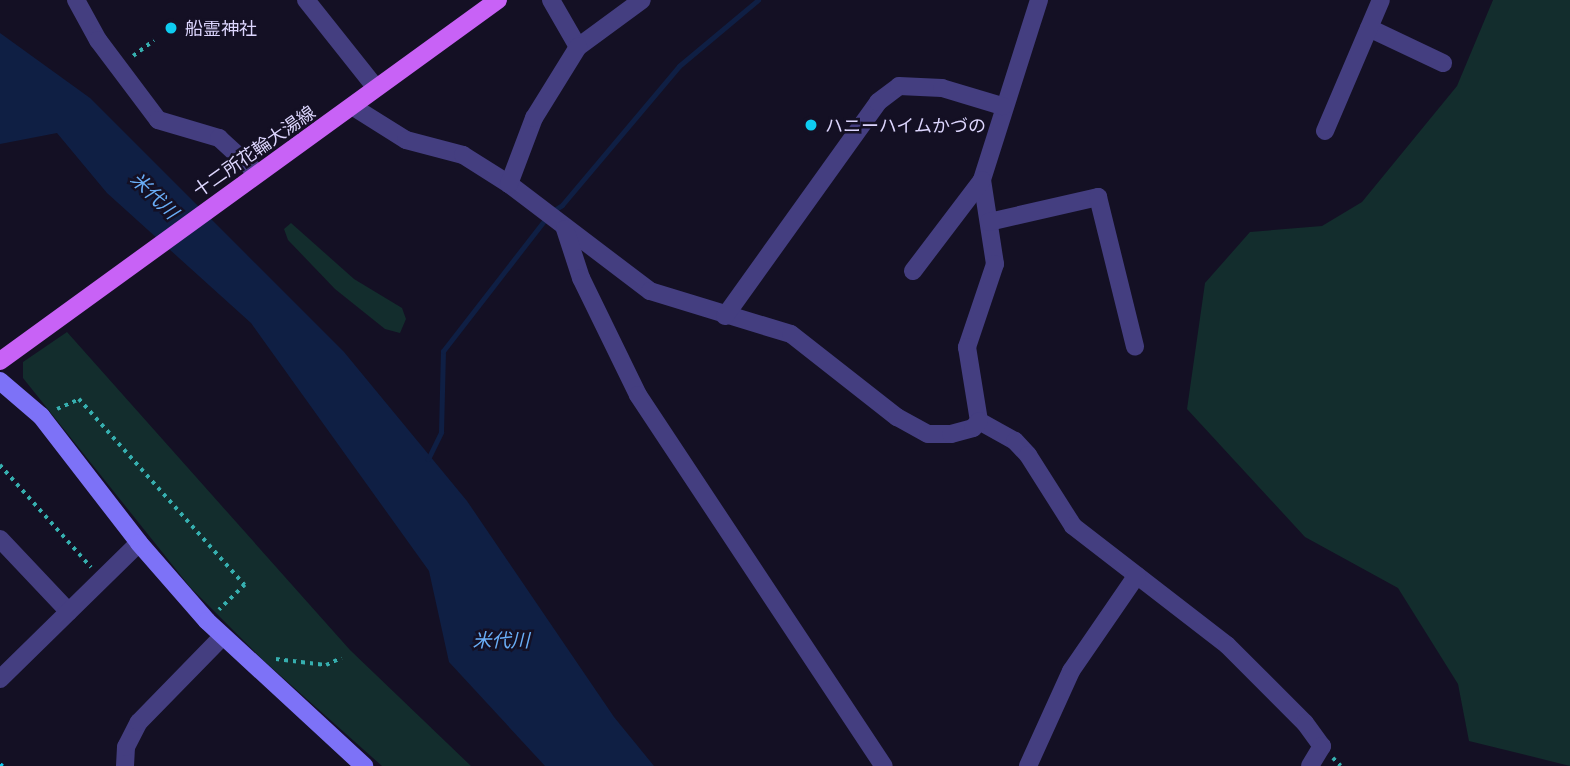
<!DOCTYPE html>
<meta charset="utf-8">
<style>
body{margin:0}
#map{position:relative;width:1570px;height:766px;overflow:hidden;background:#141024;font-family:Ubuntu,"Noto Sans JP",sans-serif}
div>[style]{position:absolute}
.green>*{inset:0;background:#132d2d}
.water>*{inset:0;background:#0f1f44}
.stream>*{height:5px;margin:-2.5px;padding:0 2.5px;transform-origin:2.5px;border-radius:2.5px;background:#0f1f44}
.path>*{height:3.5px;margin-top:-1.75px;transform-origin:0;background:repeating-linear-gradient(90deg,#36afaf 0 3.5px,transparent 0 8.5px)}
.street>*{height:18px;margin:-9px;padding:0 9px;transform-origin:9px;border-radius:9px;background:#443e80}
.secondary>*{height:18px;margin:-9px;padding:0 9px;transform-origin:9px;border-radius:9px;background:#7d72f7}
.primary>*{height:18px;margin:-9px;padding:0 9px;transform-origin:9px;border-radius:9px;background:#c862f6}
.rail>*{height:5px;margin-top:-2.5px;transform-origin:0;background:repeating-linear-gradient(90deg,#0eccf0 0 10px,transparent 0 19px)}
.dots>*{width:19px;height:19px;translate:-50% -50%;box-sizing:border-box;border:4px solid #141024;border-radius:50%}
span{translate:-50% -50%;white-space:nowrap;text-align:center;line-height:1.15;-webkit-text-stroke:5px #141024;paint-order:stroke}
.poi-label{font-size:18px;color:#dcd5fd}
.left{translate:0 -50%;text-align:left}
.street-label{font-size:18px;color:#dcd5fd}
.water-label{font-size:19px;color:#69adf6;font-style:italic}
</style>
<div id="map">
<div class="green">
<div style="clip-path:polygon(1493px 0,1570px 0,1570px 766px,1469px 741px,1458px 684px,1398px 588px,1305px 537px,1187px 409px,1205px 283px,1250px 232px,1322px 226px,1362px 202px,1457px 86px)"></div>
<div style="clip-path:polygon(291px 223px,354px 279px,402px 308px,406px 319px,400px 333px,385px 329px,335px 289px,288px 240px,284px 229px)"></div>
<div style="clip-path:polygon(67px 332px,350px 650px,471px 766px,382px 766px,263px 660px,190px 587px,23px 378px,23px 362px)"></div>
</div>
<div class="water">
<div style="clip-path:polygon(0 33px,90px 98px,344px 352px,467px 501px,614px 717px,654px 766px,545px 766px,449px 662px,429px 571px,251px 323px,107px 193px,57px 133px,0 144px)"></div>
</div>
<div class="stream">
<div style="left:428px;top:459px;width:30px;rotate:-64deg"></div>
<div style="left:441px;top:432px;width:81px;rotate:-88.6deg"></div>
<div style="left:443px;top:351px;width:176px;rotate:-52.2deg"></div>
<div style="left:551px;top:212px;width:13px;rotate:-32deg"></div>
<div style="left:562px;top:205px;width:182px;rotate:-49.9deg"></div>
<div style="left:679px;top:66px;width:103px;rotate:-39.9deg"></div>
</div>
<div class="path">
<div style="left:133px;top:56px;width:26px;rotate:-37deg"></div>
<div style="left:57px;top:409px;width:24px;rotate:-24deg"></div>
<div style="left:79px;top:399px;width:249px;rotate:48.3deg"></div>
<div style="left:245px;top:585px;width:36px;rotate:136deg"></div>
<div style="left:0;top:465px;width:137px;rotate:48.3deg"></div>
<div style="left:276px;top:659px;width:50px;rotate:6.8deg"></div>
<div style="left:326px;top:665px;width:17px;rotate:-25deg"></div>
<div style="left:1333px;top:758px;width:11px;rotate:45deg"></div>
</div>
<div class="street">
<div style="left:76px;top:0;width:46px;rotate:61.2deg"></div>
<div style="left:98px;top:40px;width:100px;rotate:53.1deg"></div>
<div style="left:158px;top:120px;width:64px;rotate:16.4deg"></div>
<div style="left:219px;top:138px;width:50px;rotate:42.6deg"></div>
<div style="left:306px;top:0;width:112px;rotate:51.5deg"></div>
<div style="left:551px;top:0;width:54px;rotate:60.1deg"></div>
<div style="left:578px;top:47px;width:79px;rotate:-36.3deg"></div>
<div style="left:1039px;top:0;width:189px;rotate:107.6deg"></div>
<div style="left:982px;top:180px;width:85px;rotate:81.2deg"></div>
<div style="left:995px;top:264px;width:88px;rotate:108.6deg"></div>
<div style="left:967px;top:347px;width:75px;rotate:80.8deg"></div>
<div style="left:979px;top:421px;width:41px;rotate:29.1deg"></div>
<div style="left:1015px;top:441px;width:19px;rotate:47deg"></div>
<div style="left:1028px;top:455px;width:84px;rotate:57.6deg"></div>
<div style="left:1073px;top:526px;width:195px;rotate:37.7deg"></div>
<div style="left:1227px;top:645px;width:110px;rotate:45deg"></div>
<div style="left:1305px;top:723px;width:29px;rotate:54deg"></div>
<div style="left:1322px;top:746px;width:23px;rotate:121deg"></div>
<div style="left:1369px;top:28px;width:82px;rotate:25.3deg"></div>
<div style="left:355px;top:108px;width:60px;rotate:32.1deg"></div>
<div style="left:406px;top:140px;width:59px;rotate:14.7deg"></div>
<div style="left:463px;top:155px;width:54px;rotate:32.2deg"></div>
<div style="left:509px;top:184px;width:177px;rotate:37.2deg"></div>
<div style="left:650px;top:291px;width:147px;rotate:17deg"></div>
<div style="left:791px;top:334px;width:135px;rotate:38.1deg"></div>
<div style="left:897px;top:417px;width:35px;rotate:29deg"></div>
<div style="left:928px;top:434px;width:23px"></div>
<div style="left:951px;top:434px;width:23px;rotate:-15deg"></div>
<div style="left:973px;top:428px;width:9px;rotate:-49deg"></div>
<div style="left:1325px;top:131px;width:142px;rotate:-66.9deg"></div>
<div style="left:509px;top:184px;width:71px;rotate:-69.3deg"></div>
<div style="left:534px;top:118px;width:84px;rotate:-58.2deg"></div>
<div style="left:989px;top:222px;width:112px;rotate:-12.9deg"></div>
<div style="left:1098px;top:197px;width:154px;rotate:76.1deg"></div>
<div style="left:565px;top:229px;width:52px;rotate:71.9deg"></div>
<div style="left:581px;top:278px;width:130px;rotate:64deg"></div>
<div style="left:638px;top:395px;width:445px;rotate:56.5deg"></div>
<div style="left:913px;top:271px;width:114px;rotate:-52.8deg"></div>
<div style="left:725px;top:316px;width:263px;rotate:-54.4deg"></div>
<div style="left:878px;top:102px;width:26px;rotate:-37deg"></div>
<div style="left:899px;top:86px;width:43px;rotate:2.7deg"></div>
<div style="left:942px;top:88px;width:63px;rotate:16.7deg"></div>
<div style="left:0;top:539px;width:100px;rotate:46.6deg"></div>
<div style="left:0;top:679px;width:194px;rotate:-44.4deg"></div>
<div style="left:125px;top:766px;width:19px;rotate:-87deg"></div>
<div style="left:126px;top:747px;width:28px;rotate:-63deg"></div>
<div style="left:139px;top:722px;width:120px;rotate:-45.7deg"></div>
<div style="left:1028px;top:766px;width:104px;rotate:-65.6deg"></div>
<div style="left:1071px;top:671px;width:116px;rotate:-55.5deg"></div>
</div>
<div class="secondary">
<div style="left:0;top:381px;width:54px;rotate:40.5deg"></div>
<div style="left:41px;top:416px;width:160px;rotate:52.3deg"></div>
<div style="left:139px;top:543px;width:103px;rotate:48.9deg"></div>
<div style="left:207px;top:621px;width:214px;rotate:42.7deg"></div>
</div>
<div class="primary">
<div style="left:0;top:361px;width:615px;rotate:-35.94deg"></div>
</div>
<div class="rail">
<div style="left:0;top:764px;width:3px;rotate:45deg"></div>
</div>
<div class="dots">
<div style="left:171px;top:28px;background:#0eccf0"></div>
<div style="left:811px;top:125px;background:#0eccf0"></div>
</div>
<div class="poi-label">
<span class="left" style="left:185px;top:28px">船霊神社</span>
<span class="left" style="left:825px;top:125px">ハニーハイムかづの</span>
</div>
<div class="street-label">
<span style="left:254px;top:151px;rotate:-35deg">十二所花輪大湯線</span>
</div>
<div class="water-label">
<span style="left:154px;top:196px;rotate:44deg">米代川</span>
<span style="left:501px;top:641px">米代川</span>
</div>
</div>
